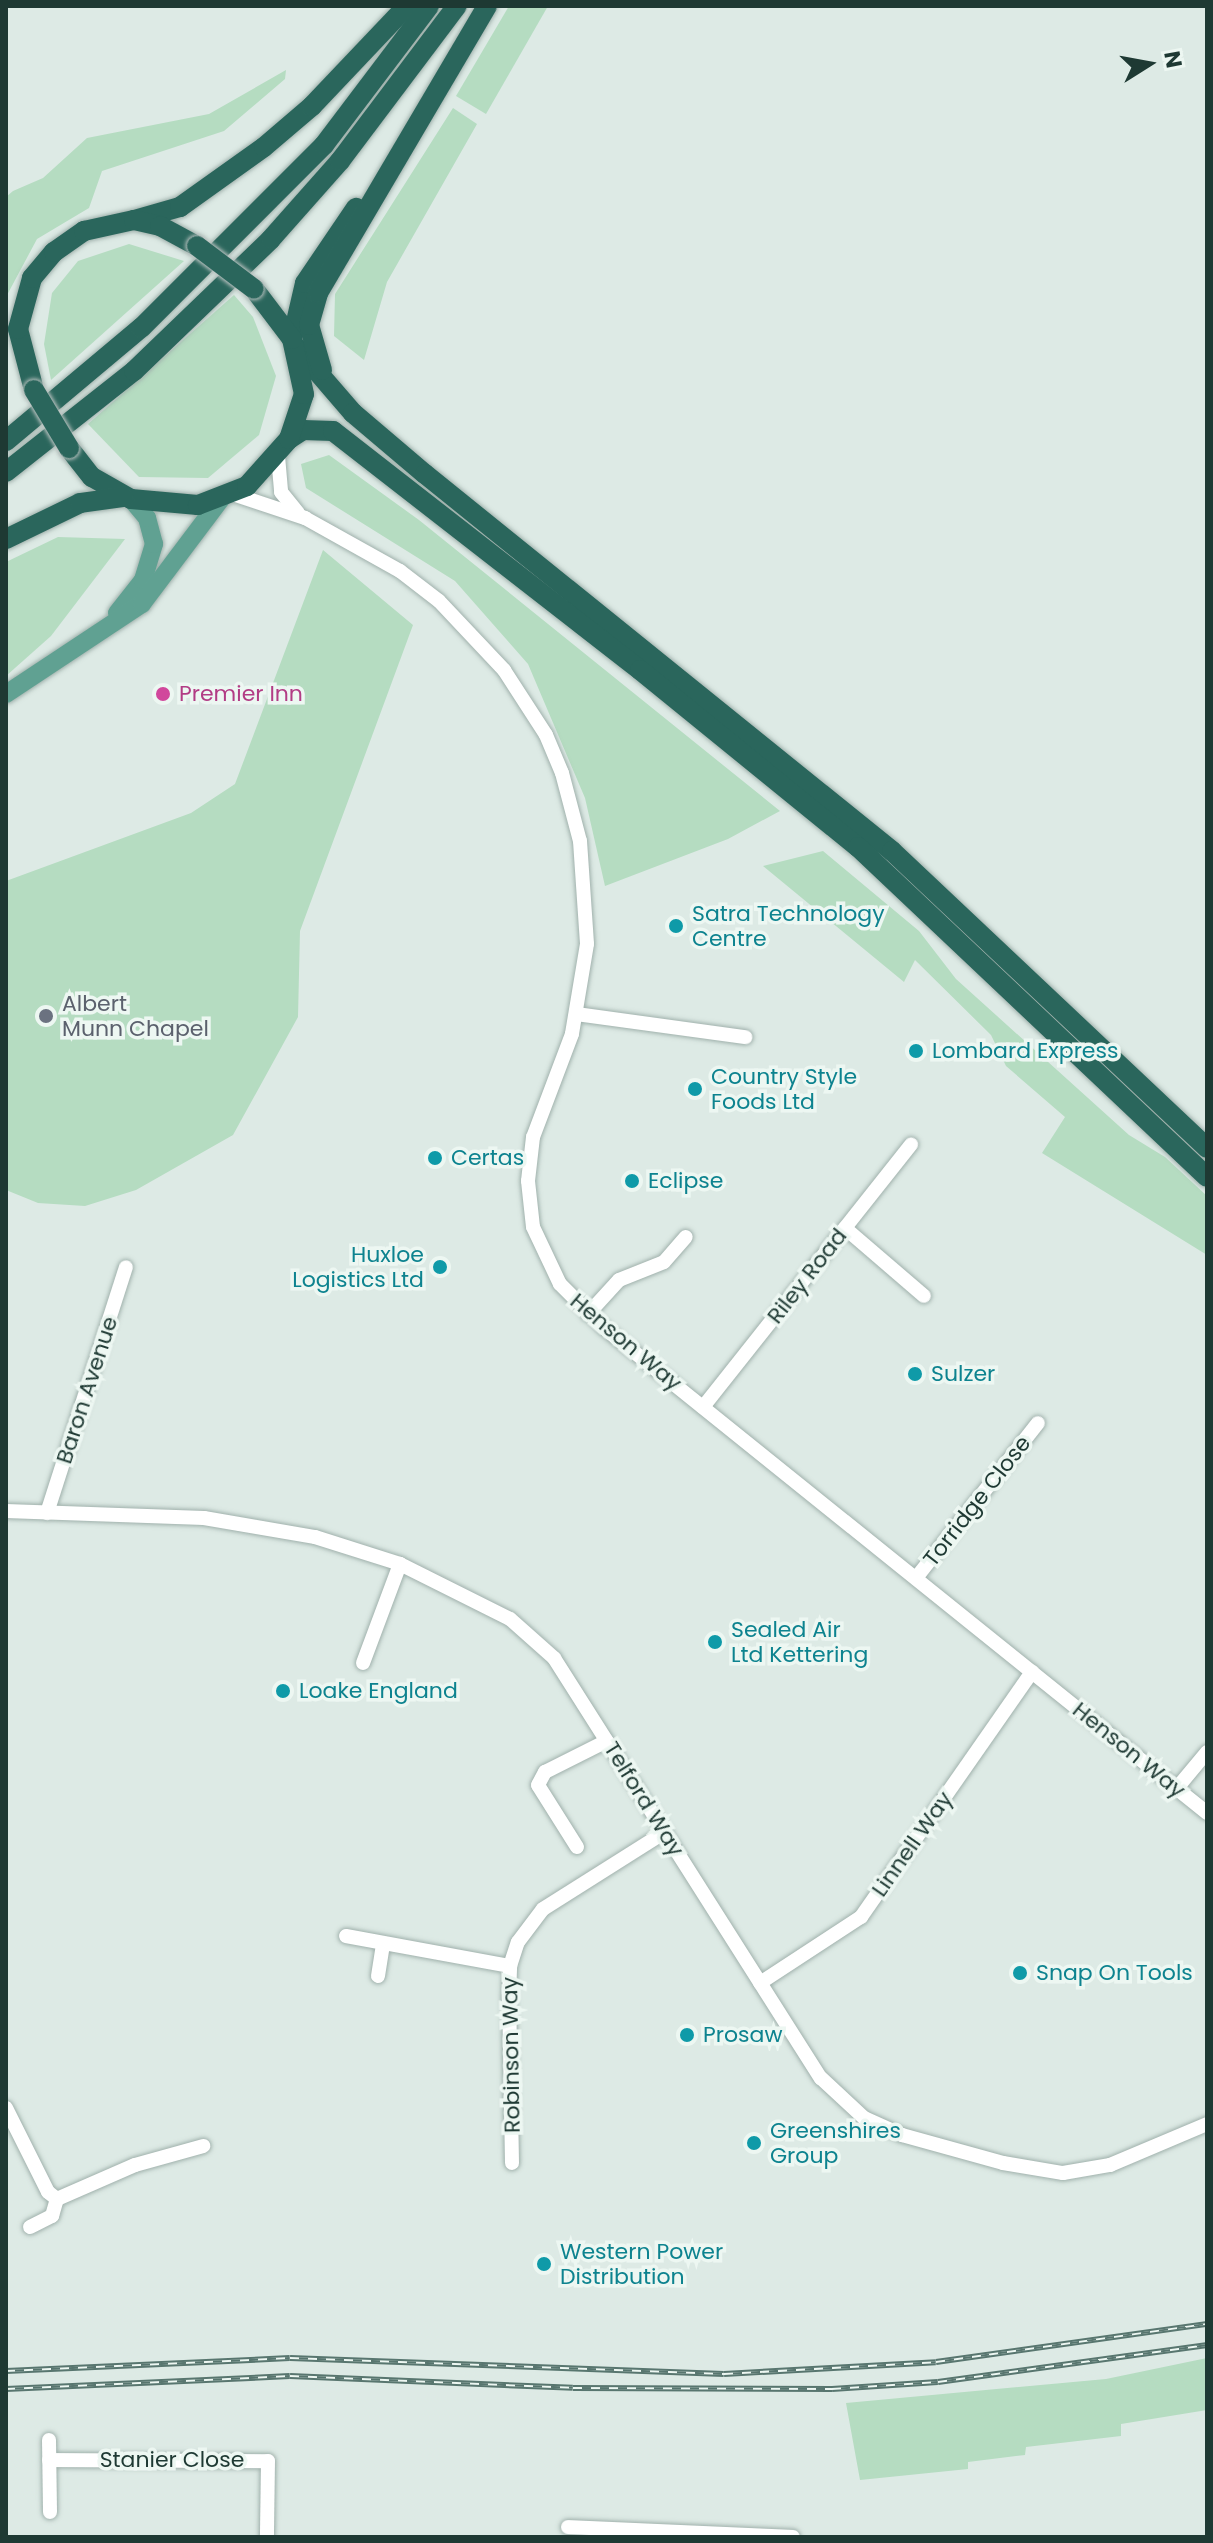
<!DOCTYPE html>
<style>
body{margin:0}
#map{position:relative;width:1213px;height:2543px;overflow:hidden;background:#ddeae5;font-family:Poppins,sans-serif}
div>[style]{position:absolute}
.green>*{inset:0;background:#b5dcc1}
.roads{filter:drop-shadow(0 0 2px #a0b1ac) drop-shadow(0 0 2px #a0b1ac)}
.minor>*{height:14px;margin:-7px;padding:0 7px;transform-origin:7px;border-radius:7px;background:#fff}
.major>*{height:18px;margin:-9px;padding:0 9px;transform-origin:9px;border-radius:9px;background:#60a192}
.highway>*{height:20px;margin:-10px;padding:0 10px;transform-origin:10px;border-radius:10px;background:#2a665c}
.rail>*{height:6px;margin-top:-3px;transform-origin:0;background:repeating-linear-gradient(90deg,#edf7f2 0 9px,#58766f 0 18px);box-sizing:border-box;border-block:2px solid #58766f}
.bridges{filter:drop-shadow(0 0 2px #bcc4c2) drop-shadow(0 0 2px #bcc4c2)}
.highway-bridge>*{height:20px;margin:-10px;padding:0 10px;transform-origin:10px;border-radius:10px;background:#2a665c}
.dots>*{width:22px;height:22px;translate:-50% -50%;box-sizing:border-box;border:4px solid #edf7f2;border-radius:50%}
span{translate:-50% -50%;white-space:nowrap;text-align:center;line-height:1.15;-webkit-text-stroke:7px #edf7f2;paint-order:stroke}
.hotel-label{font-size:22px;color:#b23c85}
.left{translate:0 -50%;text-align:left}
.culture-label{font-size:22px;color:#0d838f}
.right{translate:-100% -50%;text-align:right}
.worship-label{font-size:22px;color:#5b616d}
.street-label{font-size:22px;color:#1e3933}
.frame{position:absolute;inset:0;border:8px solid #1e3933;pointer-events:none}
.north{position:absolute;left:1109px;top:24px;width:80px;height:80px;-webkit-text-stroke:6px #edf7f2;paint-order:stroke;rotate:79deg;font-size:22px;font-weight:700;line-height:32px;text-align:center;color:#1e3933}
.north::after{content:'';display:block;margin:auto;width:28px;height:36px;background:#1e3933;clip-path:polygon(50% 0,100% 100%,50% 72%,0 100%)}
</style>
<div id="map">
<div class="green">
<div style="clip-path:polygon(509px 6px,548px 6px,486px 114px,456px 96px)"></div>
<div style="clip-path:polygon(286px 70px,285px 79px,224px 131px,102px 171px,89px 208px,37px 239px,6px 297px,6px 197px,13px 191px,43px 178px,87px 138px,209px 114px)"></div>
<div style="clip-path:polygon(453px 108px,477px 124px,387px 282px,364px 360px,334px 336px,335px 294px)"></div>
<div style="clip-path:polygon(129px 244px,184px 261px,51px 380px,44px 344px,52px 293px,78px 261px)"></div>
<div style="clip-path:polygon(234px 295px,253px 317px,276px 376px,259px 435px,208px 478px,139px 477px,88px 424px)"></div>
<div style="clip-path:polygon(329px 455px,419px 520px,780px 811px,728px 839px,605px 886px,585px 798px,528px 664px,455px 581px,306px 488px,301px 464px)"></div>
<div style="clip-path:polygon(58px 537px,125px 539px,51px 636px,6px 676px,6px 562px)"></div>
<div style="clip-path:polygon(323px 550px,413px 625px,300px 931px,298px 1017px,233px 1135px,136px 1190px,85px 1206px,38px 1203px,6px 1190px,6px 881px,191px 813px,235px 784px)"></div>
<div style="clip-path:polygon(823px 851px,919px 931px,956px 979px,1129px 1135px,1165px 1157px,1207px 1196px,1207px 1255px,1042px 1153px,1065px 1117px,1006px 1066px,991px 1035px,915px 960px,904px 982px,763px 866px)"></div>
<div style="clip-path:polygon(1207px 2358px,1207px 2410px,1121px 2424px,1121px 2436px,1026px 2447px,1025px 2455px,968px 2462px,968px 2469px,860px 2480px,846px 2403px,1106px 2379px)"></div>
</div>
<div class="roads">
<div class="minor">
<div style="left:278px;top:456px;width:36px;rotate:85deg"></div>
<div style="left:281px;top:492px;width:27px;rotate:51deg"></div>
<div style="left:233px;top:494px;width:76px;rotate:18.4deg"></div>
<div style="left:305px;top:518px;width:109px;rotate:29.2deg"></div>
<div style="left:400px;top:571px;width:49px;rotate:37.6deg"></div>
<div style="left:439px;top:601px;width:95px;rotate:46.7deg"></div>
<div style="left:504px;top:670px;width:77px;rotate:57.1deg"></div>
<div style="left:546px;top:735px;width:41px;rotate:67.2deg"></div>
<div style="left:562px;top:773px;width:70px;rotate:75.2deg"></div>
<div style="left:580px;top:841px;width:103px;rotate:86.1deg"></div>
<div style="left:587px;top:944px;width:91px;rotate:99.5deg"></div>
<div style="left:572px;top:1034px;width:110px;rotate:110.7deg"></div>
<div style="left:533px;top:1137px;width:44px;rotate:96.5deg"></div>
<div style="left:528px;top:1181px;width:46px;rotate:83.8deg"></div>
<div style="left:533px;top:1227px;width:63px;rotate:64.7deg"></div>
<div style="left:560px;top:1284px;width:61px;rotate:45deg"></div>
<div style="left:603px;top:1327px;width:775px;rotate:38.82deg"></div>
<div style="left:576px;top:1014px;width:171px;rotate:7.8deg"></div>
<div style="left:845px;top:1228px;width:104px;rotate:40.7deg"></div>
<div style="left:588px;top:1314px;width:46px;rotate:-47.6deg"></div>
<div style="left:619px;top:1280px;width:48px;rotate:-21.8deg"></div>
<div style="left:664px;top:1262px;width:33px;rotate:-49deg"></div>
<div style="left:703px;top:1407px;width:335px;rotate:-51.6deg"></div>
<div style="left:6px;top:1511px;width:198px;rotate:2deg"></div>
<div style="left:204px;top:1518px;width:113px;rotate:9.7deg"></div>
<div style="left:315px;top:1537px;width:89px;rotate:17.6deg"></div>
<div style="left:400px;top:1564px;width:123px;rotate:26.6deg"></div>
<div style="left:510px;top:1619px;width:59px;rotate:41.6deg"></div>
<div style="left:554px;top:1658px;width:498px;rotate:57.6deg"></div>
<div style="left:821px;top:2078px;width:59px;rotate:42.9deg"></div>
<div style="left:864px;top:2118px;width:42px;rotate:24.1deg"></div>
<div style="left:902px;top:2135px;width:105px;rotate:15.5deg"></div>
<div style="left:1003px;top:2163px;width:61px;rotate:9.5deg"></div>
<div style="left:1063px;top:2173px;width:48px;rotate:-9.7deg"></div>
<div style="left:1110px;top:2165px;width:105px;rotate:-22.9deg"></div>
<div style="left:47px;top:1513px;width:258px;rotate:-72.2deg"></div>
<div style="left:916px;top:1578px;width:197px;rotate:-51.8deg"></div>
<div style="left:363px;top:1663px;width:106px;rotate:-69.5deg"></div>
<div style="left:1177px;top:1788px;width:47px;rotate:-50.2deg"></div>
<div style="left:577px;top:1847px;width:73px;rotate:-122.2deg"></div>
<div style="left:538px;top:1785px;width:15px;rotate:-62deg"></div>
<div style="left:545px;top:1772px;width:69px;rotate:-26.6deg"></div>
<div style="left:346px;top:1936px;width:167px;rotate:10.4deg"></div>
<div style="left:378px;top:1976px;width:33px;rotate:-81deg"></div>
<div style="left:760px;top:1983px;width:121px;rotate:-33.2deg"></div>
<div style="left:861px;top:1917px;width:299px;rotate:-55.1deg"></div>
<div style="left:6px;top:2108px;width:94px;rotate:63.4deg"></div>
<div style="left:48px;top:2192px;width:11px;rotate:38deg"></div>
<div style="left:512px;top:2163px;width:165px;rotate:-91deg"></div>
<div style="left:509px;top:1998px;width:32px;rotate:-88deg"></div>
<div style="left:510px;top:1966px;width:25px;rotate:-72deg"></div>
<div style="left:518px;top:1942px;width:41px;rotate:-52.9deg"></div>
<div style="left:543px;top:1909px;width:144px;rotate:-32.3deg"></div>
<div style="left:57px;top:2199px;width:85px;rotate:-23.6deg"></div>
<div style="left:135px;top:2165px;width:71px;rotate:-15.6deg"></div>
<div style="left:30px;top:2227px;width:25px;rotate:-27deg"></div>
<div style="left:52px;top:2216px;width:18px;rotate:-74deg"></div>
<div style="left:49px;top:2440px;width:72px;rotate:89.2deg"></div>
<div style="left:49px;top:2460px;width:219px;rotate:0.3deg"></div>
<div style="left:268px;top:2461px;width:76px;rotate:90.8deg"></div>
<div style="left:568px;top:2527px;width:225px;rotate:2.5deg"></div>
</div>
<div class="major">
<div style="left:117px;top:613px;width:42px;rotate:-51.8deg"></div>
<div style="left:143px;top:580px;width:38px;rotate:-73deg"></div>
<div style="left:154px;top:544px;width:27px;rotate:-105deg"></div>
<div style="left:147px;top:518px;width:25px;rotate:-130deg"></div>
<div style="left:6px;top:694px;width:163px;rotate:-33.5deg"></div>
<div style="left:142px;top:604px;width:131px;rotate:-53deg"></div>
</div>
<div class="highway">
<div style="left:134px;top:220px;width:48px;rotate:-15.8deg"></div>
<div style="left:180px;top:207px;width:103px;rotate:-35.5deg"></div>
<div style="left:264px;top:147px;width:63px;rotate:-40.5deg"></div>
<div style="left:312px;top:106px;width:138px;rotate:-46.5deg"></div>
<div style="left:292px;top:339px;width:57px;rotate:-76.9deg"></div>
<div style="left:305px;top:283px;width:91px;rotate:-55.8deg"></div>
<div style="left:296px;top:347px;width:87px;rotate:49.2deg"></div>
<div style="left:353px;top:413px;width:94px;rotate:40.3deg"></div>
<div style="left:425px;top:474px;width:600px;rotate:38.91deg"></div>
<div style="left:892px;top:851px;width:433px;rotate:43.3deg"></div>
<div style="left:322px;top:370px;width:47px;rotate:-106.1deg"></div>
<div style="left:309px;top:325px;width:33px;rotate:-74deg"></div>
<div style="left:318px;top:293px;width:333px;rotate:-59.5deg"></div>
<div style="left:34px;top:390px;width:63px;rotate:-104.7deg"></div>
<div style="left:18px;top:329px;width:53px;rotate:-74.6deg"></div>
<div style="left:32px;top:278px;width:34px;rotate:-50deg"></div>
<div style="left:54px;top:252px;width:37px;rotate:-35deg"></div>
<div style="left:84px;top:231px;width:51px;rotate:-12.4deg"></div>
<div style="left:134px;top:220px;width:27px;rotate:13deg"></div>
<div style="left:160px;top:226px;width:42px;rotate:28.4deg"></div>
<div style="left:289px;top:439px;width:17px;rotate:-33deg"></div>
<div style="left:303px;top:430px;width:30px;rotate:2deg"></div>
<div style="left:333px;top:431px;width:389px;rotate:37.9deg"></div>
<div style="left:640px;top:670px;width:281px;rotate:39.1deg"></div>
<div style="left:858px;top:847px;width:480px;rotate:43.4deg"></div>
<div style="left:6px;top:441px;width:177px;rotate:-40deg"></div>
<div style="left:142px;top:327px;width:257px;rotate:-45deg"></div>
<div style="left:324px;top:145px;width:174px;rotate:-52.9deg"></div>
<div style="left:69px;top:448px;width:37px;rotate:52deg"></div>
<div style="left:92px;top:477px;width:45px;rotate:29.4deg"></div>
<div style="left:131px;top:499px;width:67px;rotate:5.1deg"></div>
<div style="left:198px;top:505px;width:53px;rotate:-21.2deg"></div>
<div style="left:247px;top:486px;width:63px;rotate:-48.2deg"></div>
<div style="left:289px;top:439px;width:47px;rotate:-71.6deg"></div>
<div style="left:304px;top:394px;width:56px;rotate:-102.3deg"></div>
<div style="left:292px;top:339px;width:63px;rotate:-127.2deg"></div>
<div style="left:6px;top:472px;width:163px;rotate:-38.3deg"></div>
<div style="left:134px;top:371px;width:190px;rotate:-43.9deg"></div>
<div style="left:271px;top:239px;width:104px;rotate:-48.5deg"></div>
<div style="left:340px;top:161px;width:194px;rotate:-53deg"></div>
<div style="left:6px;top:539px;width:82px;rotate:-25.9deg"></div>
<div style="left:80px;top:503px;width:44px;rotate:-7.8deg"></div>
</div>
</div>
<div class="rail">
<div style="left:6px;top:2371px;width:284px;rotate:-2.6deg"></div>
<div style="left:290px;top:2358px;width:434px;rotate:2.1deg"></div>
<div style="left:724px;top:2374px;width:212px;rotate:-3.2deg"></div>
<div style="left:936px;top:2362px;width:274px;rotate:-8deg"></div>
<div style="left:6px;top:2389px;width:284px;rotate:-2.6deg"></div>
<div style="left:290px;top:2376px;width:283px;rotate:2.4deg"></div>
<div style="left:573px;top:2388px;width:259px;rotate:0.2deg"></div>
<div style="left:832px;top:2389px;width:106px;rotate:-3.8deg"></div>
<div style="left:938px;top:2382px;width:272px;rotate:-7.8deg"></div>
</div>
<div class="bridges">
<div class="highway-bridge">
<div style="left:197px;top:246px;width:71px;rotate:37deg"></div>
<div style="left:34px;top:390px;width:68px;rotate:58.9deg"></div>
</div>
</div>
<div class="dots">
<div style="left:163px;top:694px;background:#d1479c"></div>
<div style="left:676px;top:926px;background:#0f9aa8"></div>
<div style="left:46px;top:1016px;background:#6b7280"></div>
<div style="left:916px;top:1051px;background:#0f9aa8"></div>
<div style="left:695px;top:1089px;background:#0f9aa8"></div>
<div style="left:435px;top:1158px;background:#0f9aa8"></div>
<div style="left:632px;top:1181px;background:#0f9aa8"></div>
<div style="left:440px;top:1267px;background:#0f9aa8"></div>
<div style="left:915px;top:1374px;background:#0f9aa8"></div>
<div style="left:715px;top:1642px;background:#0f9aa8"></div>
<div style="left:283px;top:1691px;background:#0f9aa8"></div>
<div style="left:1020px;top:1973px;background:#0f9aa8"></div>
<div style="left:687px;top:2035px;background:#0f9aa8"></div>
<div style="left:754px;top:2143px;background:#0f9aa8"></div>
<div style="left:544px;top:2264px;background:#0f9aa8"></div>
</div>
<div class="hotel-label">
<span class="left" style="left:179px;top:694px">Premier Inn</span>
</div>
<div class="culture-label">
<span class="left" style="left:692px;top:926px">Satra Technology<br>Centre</span>
<span class="left" style="left:932px;top:1051px">Lombard Express</span>
<span class="left" style="left:711px;top:1089px">Country Style<br>Foods Ltd</span>
<span class="left" style="left:451px;top:1158px">Certas</span>
<span class="left" style="left:648px;top:1181px">Eclipse</span>
<span class="right" style="left:424px;top:1267px">Huxloe<br>Logistics Ltd</span>
<span class="left" style="left:931px;top:1374px">Sulzer</span>
<span class="left" style="left:731px;top:1642px">Sealed Air<br>Ltd Kettering</span>
<span class="left" style="left:299px;top:1691px">Loake England</span>
<span class="left" style="left:1036px;top:1973px">Snap On Tools</span>
<span class="left" style="left:703px;top:2035px">Prosaw</span>
<span class="left" style="left:770px;top:2143px">Greenshires<br>Group</span>
<span class="left" style="left:560px;top:2264px">Western Power<br>Distribution</span>
</div>
<div class="worship-label">
<span class="left" style="left:62px;top:1016px">Albert<br>Munn Chapel</span>
</div>
<div class="street-label">
<span style="left:807px;top:1276px;rotate:-52deg">Riley Road</span>
<span style="left:626px;top:1342px;rotate:40deg">Henson Way</span>
<span style="left:87px;top:1390px;rotate:-72deg">Baron Avenue</span>
<span style="left:977px;top:1501px;rotate:-52deg">Torridge Close</span>
<span style="left:1129px;top:1750px;rotate:39deg">Henson Way</span>
<span style="left:644px;top:1799px;rotate:58deg">Telford Way</span>
<span style="left:912px;top:1844px;rotate:-55deg">Linnell Way</span>
<span style="left:511px;top:2055px;rotate:-91deg">Robinson Way</span>
<span style="left:172px;top:2460px">Stanier Close</span>
</div>
<div class="frame"></div>
<div class="north">N</div>
</div>
